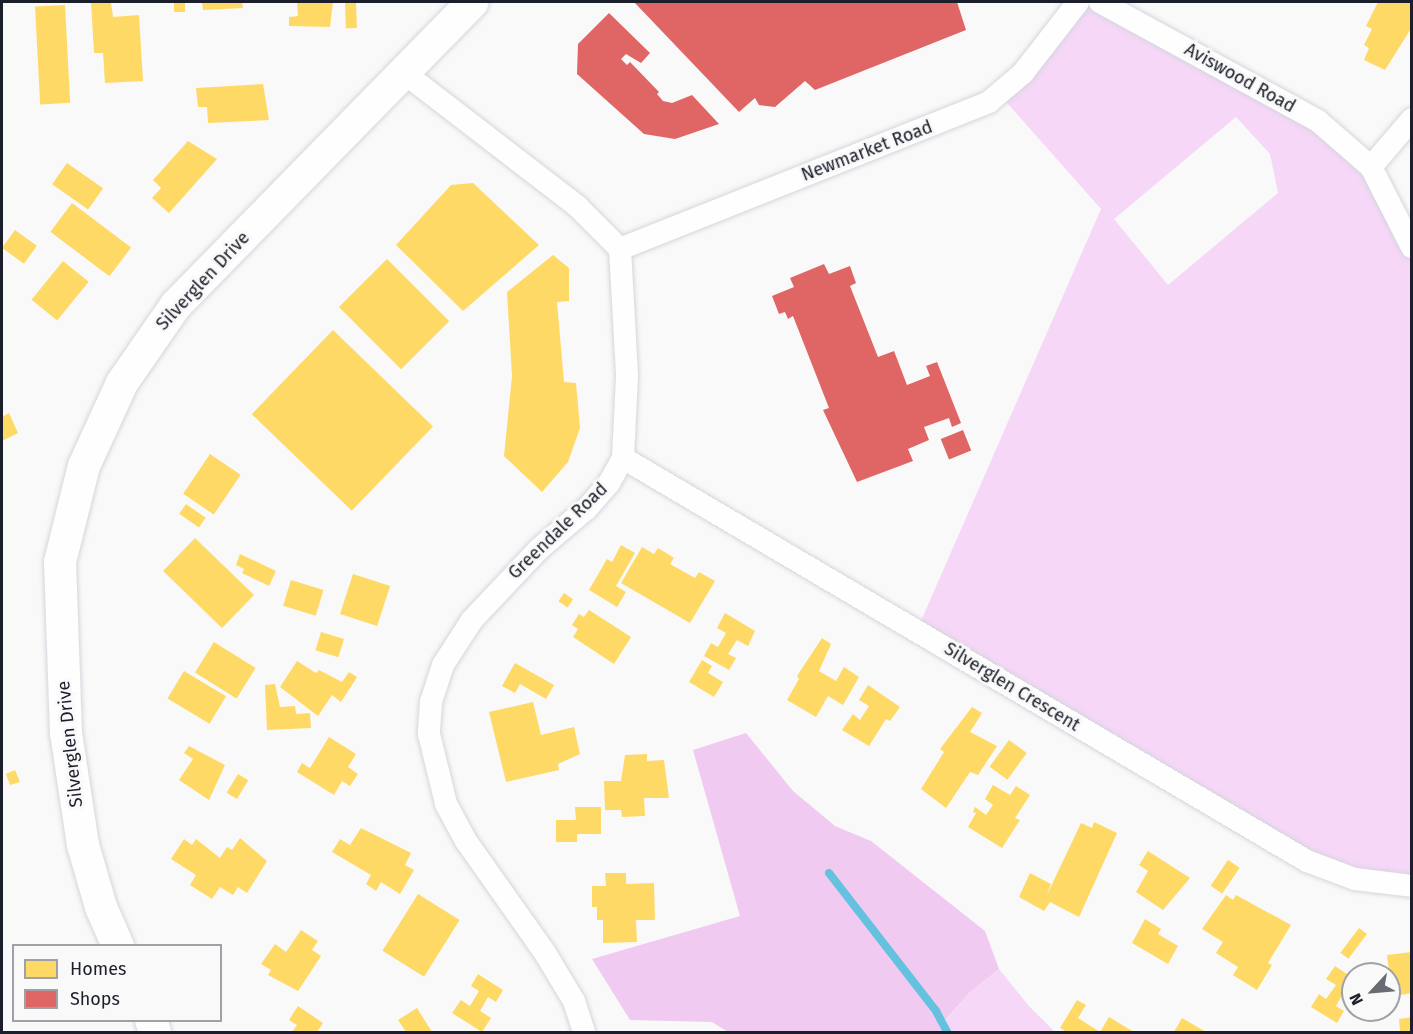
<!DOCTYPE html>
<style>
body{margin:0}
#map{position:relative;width:1413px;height:1034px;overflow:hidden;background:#f9f9f9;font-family:"Fira Sans",sans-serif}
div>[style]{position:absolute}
.green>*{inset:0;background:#f6d7f7}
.forest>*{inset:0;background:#f0caf1}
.homes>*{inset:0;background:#ffd966;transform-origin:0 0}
.shops>*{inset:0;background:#e06666;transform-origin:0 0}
.stream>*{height:8px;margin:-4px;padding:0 4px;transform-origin:4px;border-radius:4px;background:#64c2df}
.roads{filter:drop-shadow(0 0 2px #d4d6dd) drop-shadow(0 0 2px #d4d6dd)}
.street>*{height:22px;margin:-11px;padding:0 11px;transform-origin:11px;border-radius:11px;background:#fefefe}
.secondary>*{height:32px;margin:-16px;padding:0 16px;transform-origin:16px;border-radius:16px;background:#fefefe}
span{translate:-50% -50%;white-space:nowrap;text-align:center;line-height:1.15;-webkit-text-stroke:6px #f9f9f9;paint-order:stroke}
.street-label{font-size:18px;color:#1b1e2b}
.frame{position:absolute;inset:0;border:3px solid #1b1e2b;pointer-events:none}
.legend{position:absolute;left:12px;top:944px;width:210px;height:78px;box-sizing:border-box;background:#f9f9f9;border:2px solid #a0a1a7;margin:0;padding:8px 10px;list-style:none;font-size:18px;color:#1b1e2b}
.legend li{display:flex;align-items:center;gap:12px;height:30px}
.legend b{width:30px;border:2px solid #a0a1a7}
.north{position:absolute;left:1341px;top:962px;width:60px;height:60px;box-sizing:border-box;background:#f9f9f9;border:2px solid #a0a1a7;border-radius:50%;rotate:244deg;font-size:16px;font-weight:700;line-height:24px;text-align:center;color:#1b1e2b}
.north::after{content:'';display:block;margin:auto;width:21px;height:27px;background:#696b73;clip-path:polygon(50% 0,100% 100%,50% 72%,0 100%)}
</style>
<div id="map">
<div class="green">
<div style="clip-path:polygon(evenodd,1078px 2px,1101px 2px,1337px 134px,1411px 244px,1411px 887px,1337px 874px,917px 630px,1101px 209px,1001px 96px,1078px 2px,1236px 117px,1270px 154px,1278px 193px,1168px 285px,1114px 219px,1236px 117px)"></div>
<div style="clip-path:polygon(999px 969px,1029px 1006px,1055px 1032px,944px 1032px,941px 1026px,970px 992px)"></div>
</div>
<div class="forest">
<div style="clip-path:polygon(746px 733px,793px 791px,835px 826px,871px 841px,985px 931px,999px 969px,970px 992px,941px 1025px,944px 1032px,728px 1032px,712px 1022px,630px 1020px,592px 959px,740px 916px,693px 750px)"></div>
</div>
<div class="homes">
<div style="clip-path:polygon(111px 2px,113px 17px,139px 15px,143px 81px,105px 83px,103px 53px,94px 53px,91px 3px)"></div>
<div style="left:174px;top:2px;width:11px;height:10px"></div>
<div style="clip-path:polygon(202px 2px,242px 2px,243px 8px,203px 10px)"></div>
<div style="clip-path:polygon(297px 2px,333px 2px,330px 27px,289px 26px,289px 17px,298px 16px)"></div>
<div style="left:356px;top:2px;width:26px;height:11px;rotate:88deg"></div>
<div style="clip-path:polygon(1378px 2px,1412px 2px,1412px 27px,1385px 70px,1364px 60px,1369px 48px,1364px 45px,1372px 29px,1366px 26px)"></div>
<div style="left:65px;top:5px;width:98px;height:30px;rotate:87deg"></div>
<div style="clip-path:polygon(263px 84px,269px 120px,208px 123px,207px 107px,198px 107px,196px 88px)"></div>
<div style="clip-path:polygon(188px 141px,217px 159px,169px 213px,152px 198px,161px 188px,153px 180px)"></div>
<div style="left:67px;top:163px;width:44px;height:26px;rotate:35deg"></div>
<div style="clip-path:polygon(473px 183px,539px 245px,463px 311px,396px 245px,451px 185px)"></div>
<div style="left:72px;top:203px;width:74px;height:36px;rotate:37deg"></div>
<div style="left:15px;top:230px;width:27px;height:22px;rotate:36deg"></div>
<div style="clip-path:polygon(553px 255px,569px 268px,569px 301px,557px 302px,564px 382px,576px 383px,580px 428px,568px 462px,542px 492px,504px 456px,512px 376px,507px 292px)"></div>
<div style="left:387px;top:259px;width:88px;height:68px;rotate:45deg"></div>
<div style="left:63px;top:261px;width:33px;height:50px;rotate:39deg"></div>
<div style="left:333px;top:330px;width:139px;height:117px;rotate:44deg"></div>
<div style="clip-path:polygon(9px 413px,18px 433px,2px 441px,2px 417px)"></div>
<div style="left:210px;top:454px;width:37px;height:48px;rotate:34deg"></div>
<div style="left:186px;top:504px;width:24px;height:12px;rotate:35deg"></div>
<div style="left:195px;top:538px;width:82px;height:46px;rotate:44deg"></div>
<div style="clip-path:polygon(621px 545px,635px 553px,616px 586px,626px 592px,617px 607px,589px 590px,607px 559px,612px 562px)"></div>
<div style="clip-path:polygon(642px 547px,654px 554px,658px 548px,674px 558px,670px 564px,695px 578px,699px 572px,715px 581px,690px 623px,621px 583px)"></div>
<div style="clip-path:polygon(240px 554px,276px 571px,269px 586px,242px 573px,244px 569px,236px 565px)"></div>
<div style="left:353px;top:574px;width:39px;height:42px;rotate:18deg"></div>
<div style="left:291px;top:580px;width:34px;height:27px;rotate:17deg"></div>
<div style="left:564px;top:593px;width:11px;height:10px;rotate:34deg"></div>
<div style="clip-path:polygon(589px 610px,631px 637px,614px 664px,573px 637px,578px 629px,572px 625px,579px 614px,584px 617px)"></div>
<div style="clip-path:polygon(725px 613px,755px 631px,748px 646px,737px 640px,728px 654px,736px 658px,729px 670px,704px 656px,711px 643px,718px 647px,726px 633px,717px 628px)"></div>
<div style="left:321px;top:632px;width:24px;height:19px;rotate:17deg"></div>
<div style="clip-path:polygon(822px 638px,831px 644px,819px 671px,836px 681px,844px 667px,859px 677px,843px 705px,828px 696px,816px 717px,787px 700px,799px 679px,797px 676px)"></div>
<div style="left:214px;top:642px;width:49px;height:36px;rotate:32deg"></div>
<div style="clip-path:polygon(702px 660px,712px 666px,708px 673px,723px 682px,714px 697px,689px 682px)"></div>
<div style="clip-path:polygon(297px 661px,316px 673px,319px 670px,342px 682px,349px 672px,357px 677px,341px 702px,332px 695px,318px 716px,280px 687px)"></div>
<div style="clip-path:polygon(515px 663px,554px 685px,546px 699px,520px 684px,515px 693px,502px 686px)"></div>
<div style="left:184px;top:671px;width:49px;height:32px;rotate:31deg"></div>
<div style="clip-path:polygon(275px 684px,280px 707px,295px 706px,296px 714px,310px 713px,311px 728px,267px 730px,265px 685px)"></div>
<div style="clip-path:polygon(868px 685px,900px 707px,890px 721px,886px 719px,869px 746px,842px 730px,853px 714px,860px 720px,869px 706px,859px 700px)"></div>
<div style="clip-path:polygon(533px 702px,541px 735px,574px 727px,580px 754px,558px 764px,559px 770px,506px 782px,489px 712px)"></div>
<div style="clip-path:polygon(972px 707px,982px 713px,970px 732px,997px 746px,978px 775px,970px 772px,946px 808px,921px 789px,944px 752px,940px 749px)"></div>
<div style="clip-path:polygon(329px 737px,356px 754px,348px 767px,358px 774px,350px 786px,342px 781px,334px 795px,297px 772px,302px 763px,310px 768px)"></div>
<div style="left:1009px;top:740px;width:22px;height:33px;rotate:36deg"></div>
<div style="clip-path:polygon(189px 746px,225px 765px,209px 800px,179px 780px,193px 759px,184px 753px)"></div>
<div style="clip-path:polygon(647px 754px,647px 761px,664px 760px,669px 798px,644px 798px,645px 816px,622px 817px,621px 810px,605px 810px,604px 781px,621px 781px,625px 755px)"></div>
<div style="clip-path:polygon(15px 770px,20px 782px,10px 785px,6px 774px)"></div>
<div style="left:238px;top:774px;width:12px;height:22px;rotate:31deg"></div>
<div style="clip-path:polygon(993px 785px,1010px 795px,1016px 786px,1030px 795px,1015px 818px,1020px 820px,1002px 848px,968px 827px,976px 813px,973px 812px,975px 807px,986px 815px,993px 805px,985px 799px)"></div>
<div style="clip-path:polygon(575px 807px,601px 807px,601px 834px,577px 834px,577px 842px,556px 842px,556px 820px,576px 820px)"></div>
<div style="clip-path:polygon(1094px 822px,1117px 833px,1079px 917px,1050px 902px,1044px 911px,1019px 897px,1030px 873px,1051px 884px,1046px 897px,1081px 823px,1092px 828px)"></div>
<div style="clip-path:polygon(361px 828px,411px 853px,405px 865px,414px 870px,400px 894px,381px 882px,376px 891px,366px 884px,371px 875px,332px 852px,340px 839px,350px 845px)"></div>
<div style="clip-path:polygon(240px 838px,267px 861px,247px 893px,238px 887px,233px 895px,220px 887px,212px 899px,190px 885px,196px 875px,171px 859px,184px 839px,192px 845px,196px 839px,220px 858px,227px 847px,232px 850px)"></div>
<div style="clip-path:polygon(1148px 851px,1190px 878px,1163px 910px,1136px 892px,1148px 871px,1139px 865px)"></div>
<div style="left:1228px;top:860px;width:14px;height:31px;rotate:34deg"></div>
<div style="clip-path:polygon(605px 873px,626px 873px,626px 884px,654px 883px,655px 920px,636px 920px,637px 942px,603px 943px,603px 920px,597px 920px,597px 907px,592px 907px,592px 886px,606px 886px)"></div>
<div style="left:418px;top:894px;width:49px;height:67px;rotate:32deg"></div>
<div style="clip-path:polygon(1226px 895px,1233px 900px,1236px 895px,1291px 925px,1268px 963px,1272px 965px,1257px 990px,1233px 975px,1238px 967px,1216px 953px,1223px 942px,1202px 929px)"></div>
<div style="clip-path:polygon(1145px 919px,1161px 929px,1158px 934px,1178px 946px,1168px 964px,1132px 943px)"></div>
<div style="left:1359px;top:928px;width:10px;height:31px;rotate:37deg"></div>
<div style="clip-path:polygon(301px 930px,318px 941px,312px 950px,321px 956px,298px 991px,268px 975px,271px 970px,261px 964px,275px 944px,286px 952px)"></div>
<div style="clip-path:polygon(1412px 952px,1412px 993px,1401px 995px,1400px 988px,1391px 990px,1387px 955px)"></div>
<div style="clip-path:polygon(1335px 966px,1353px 978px,1353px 1004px,1341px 997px,1336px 1006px,1344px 1011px,1337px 1023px,1311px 1007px,1319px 994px,1326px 999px,1336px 985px,1326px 979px)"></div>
<div style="clip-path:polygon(478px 974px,503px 990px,496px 1002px,488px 997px,480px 1011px,491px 1018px,482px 1032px,452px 1013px,461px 1000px,470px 1006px,479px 991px,471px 986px)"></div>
<div style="clip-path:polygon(1077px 1000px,1086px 1005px,1078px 1018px,1100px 1032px,1109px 1017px,1134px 1032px,1067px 1032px,1060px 1028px)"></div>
<div style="clip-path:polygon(298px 1006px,323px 1023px,317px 1032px,292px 1032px,297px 1025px,289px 1020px)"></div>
<div style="clip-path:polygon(417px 1008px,432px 1032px,406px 1032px,398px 1020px)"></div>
<div style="clip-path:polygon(1412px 1017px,1412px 1032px,1400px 1032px,1399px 1019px)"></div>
<div style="clip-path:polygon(1182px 1018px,1206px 1032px,1174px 1032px)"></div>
</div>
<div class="shops">
<div style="clip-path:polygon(634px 2px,957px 2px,966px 30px,815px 90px,805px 81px,775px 107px,759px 105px,755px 98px,739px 112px)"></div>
<div style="clip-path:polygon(609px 13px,650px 53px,641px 63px,626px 54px,621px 59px,627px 65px,630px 62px,659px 92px,657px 94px,663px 101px,672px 103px,692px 95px,719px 124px,675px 139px,644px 134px,577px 74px,578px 44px)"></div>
<div style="clip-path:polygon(824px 264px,829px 274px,850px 266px,856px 283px,850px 286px,878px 357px,894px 351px,907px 385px,930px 376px,926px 366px,937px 362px,961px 423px,952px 427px,949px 418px,924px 427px,929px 440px,908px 449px,913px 461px,857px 482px,823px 410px,829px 408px,793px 316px,788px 319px,785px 312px,779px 314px,772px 296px,794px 287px,790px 278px)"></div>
<div style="left:963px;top:430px;width:22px;height:24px;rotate:68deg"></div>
</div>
<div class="stream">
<div style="left:829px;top:873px;width:175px;rotate:52.2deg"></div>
<div style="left:936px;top:1011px;width:24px;rotate:62deg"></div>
</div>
<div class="roads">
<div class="street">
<div style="left:1100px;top:2px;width:248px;rotate:28.6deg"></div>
<div style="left:1318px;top:121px;width:70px;rotate:41deg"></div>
<div style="left:1371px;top:167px;width:90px;rotate:62.9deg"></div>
<div style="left:403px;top:72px;width:221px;rotate:37.6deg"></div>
<div style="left:578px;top:207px;width:59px;rotate:45deg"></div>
<div style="left:620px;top:249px;width:127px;rotate:86.8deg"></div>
<div style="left:627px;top:376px;width:82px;rotate:92.8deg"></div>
<div style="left:623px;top:458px;width:29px;rotate:119deg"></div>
<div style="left:609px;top:483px;width:35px;rotate:131deg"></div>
<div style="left:586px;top:509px;width:62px;rotate:139.6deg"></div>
<div style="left:539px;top:549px;width:98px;rotate:133.3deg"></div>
<div style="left:472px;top:620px;width:54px;rotate:122.8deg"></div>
<div style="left:443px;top:665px;width:39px;rotate:108deg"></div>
<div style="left:431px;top:702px;width:32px;rotate:94deg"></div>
<div style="left:429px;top:734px;width:72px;rotate:76.3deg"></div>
<div style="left:446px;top:804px;width:42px;rotate:61.6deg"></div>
<div style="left:466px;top:841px;width:137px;rotate:54.8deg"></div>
<div style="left:545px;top:953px;width:56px;rotate:58.9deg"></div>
<div style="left:574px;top:1001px;width:33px;rotate:72deg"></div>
<div style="left:1371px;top:167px;width:63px;rotate:-49.5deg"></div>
<div style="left:620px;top:249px;width:397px;rotate:-21.7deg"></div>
<div style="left:989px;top:102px;width:45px;rotate:-40.5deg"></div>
<div style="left:1023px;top:73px;width:90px;rotate:-52.2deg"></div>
<div style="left:623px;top:458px;width:794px;rotate:30.51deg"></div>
<div style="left:1307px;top:861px;width:51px;rotate:20.6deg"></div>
<div style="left:1355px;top:879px;width:57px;rotate:7deg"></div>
</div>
<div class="secondary">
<div style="left:118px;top:946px;width:43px;rotate:-113.6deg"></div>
<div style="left:101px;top:907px;width:65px;rotate:-106.2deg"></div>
<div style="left:83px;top:845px;width:113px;rotate:-98.6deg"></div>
<div style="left:66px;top:733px;width:171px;rotate:-92deg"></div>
<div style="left:60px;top:562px;width:99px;rotate:-76deg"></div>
<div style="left:84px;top:466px;width:91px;rotate:-65.4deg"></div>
<div style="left:122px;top:383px;width:95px;rotate:-55.3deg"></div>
<div style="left:176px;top:305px;width:424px;rotate:-45.6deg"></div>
<div style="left:151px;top:1020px;width:13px;rotate:72deg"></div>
</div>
</div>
<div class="street-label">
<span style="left:1240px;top:78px;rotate:29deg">Aviswood Road</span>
<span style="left:867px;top:151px;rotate:-21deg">Newmarket Road</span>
<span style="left:203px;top:281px;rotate:-47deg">Silverglen Drive</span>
<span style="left:558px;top:531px;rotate:-44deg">Greendale Road</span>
<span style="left:1012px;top:687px;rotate:31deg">Silverglen Crescent</span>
<span style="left:70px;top:744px;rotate:-96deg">Silverglen Drive</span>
</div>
<div class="frame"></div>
<ul class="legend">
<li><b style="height:16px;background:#ffd966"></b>Homes</li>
<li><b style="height:16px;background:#e06666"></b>Shops</li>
</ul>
<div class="north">N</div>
</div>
